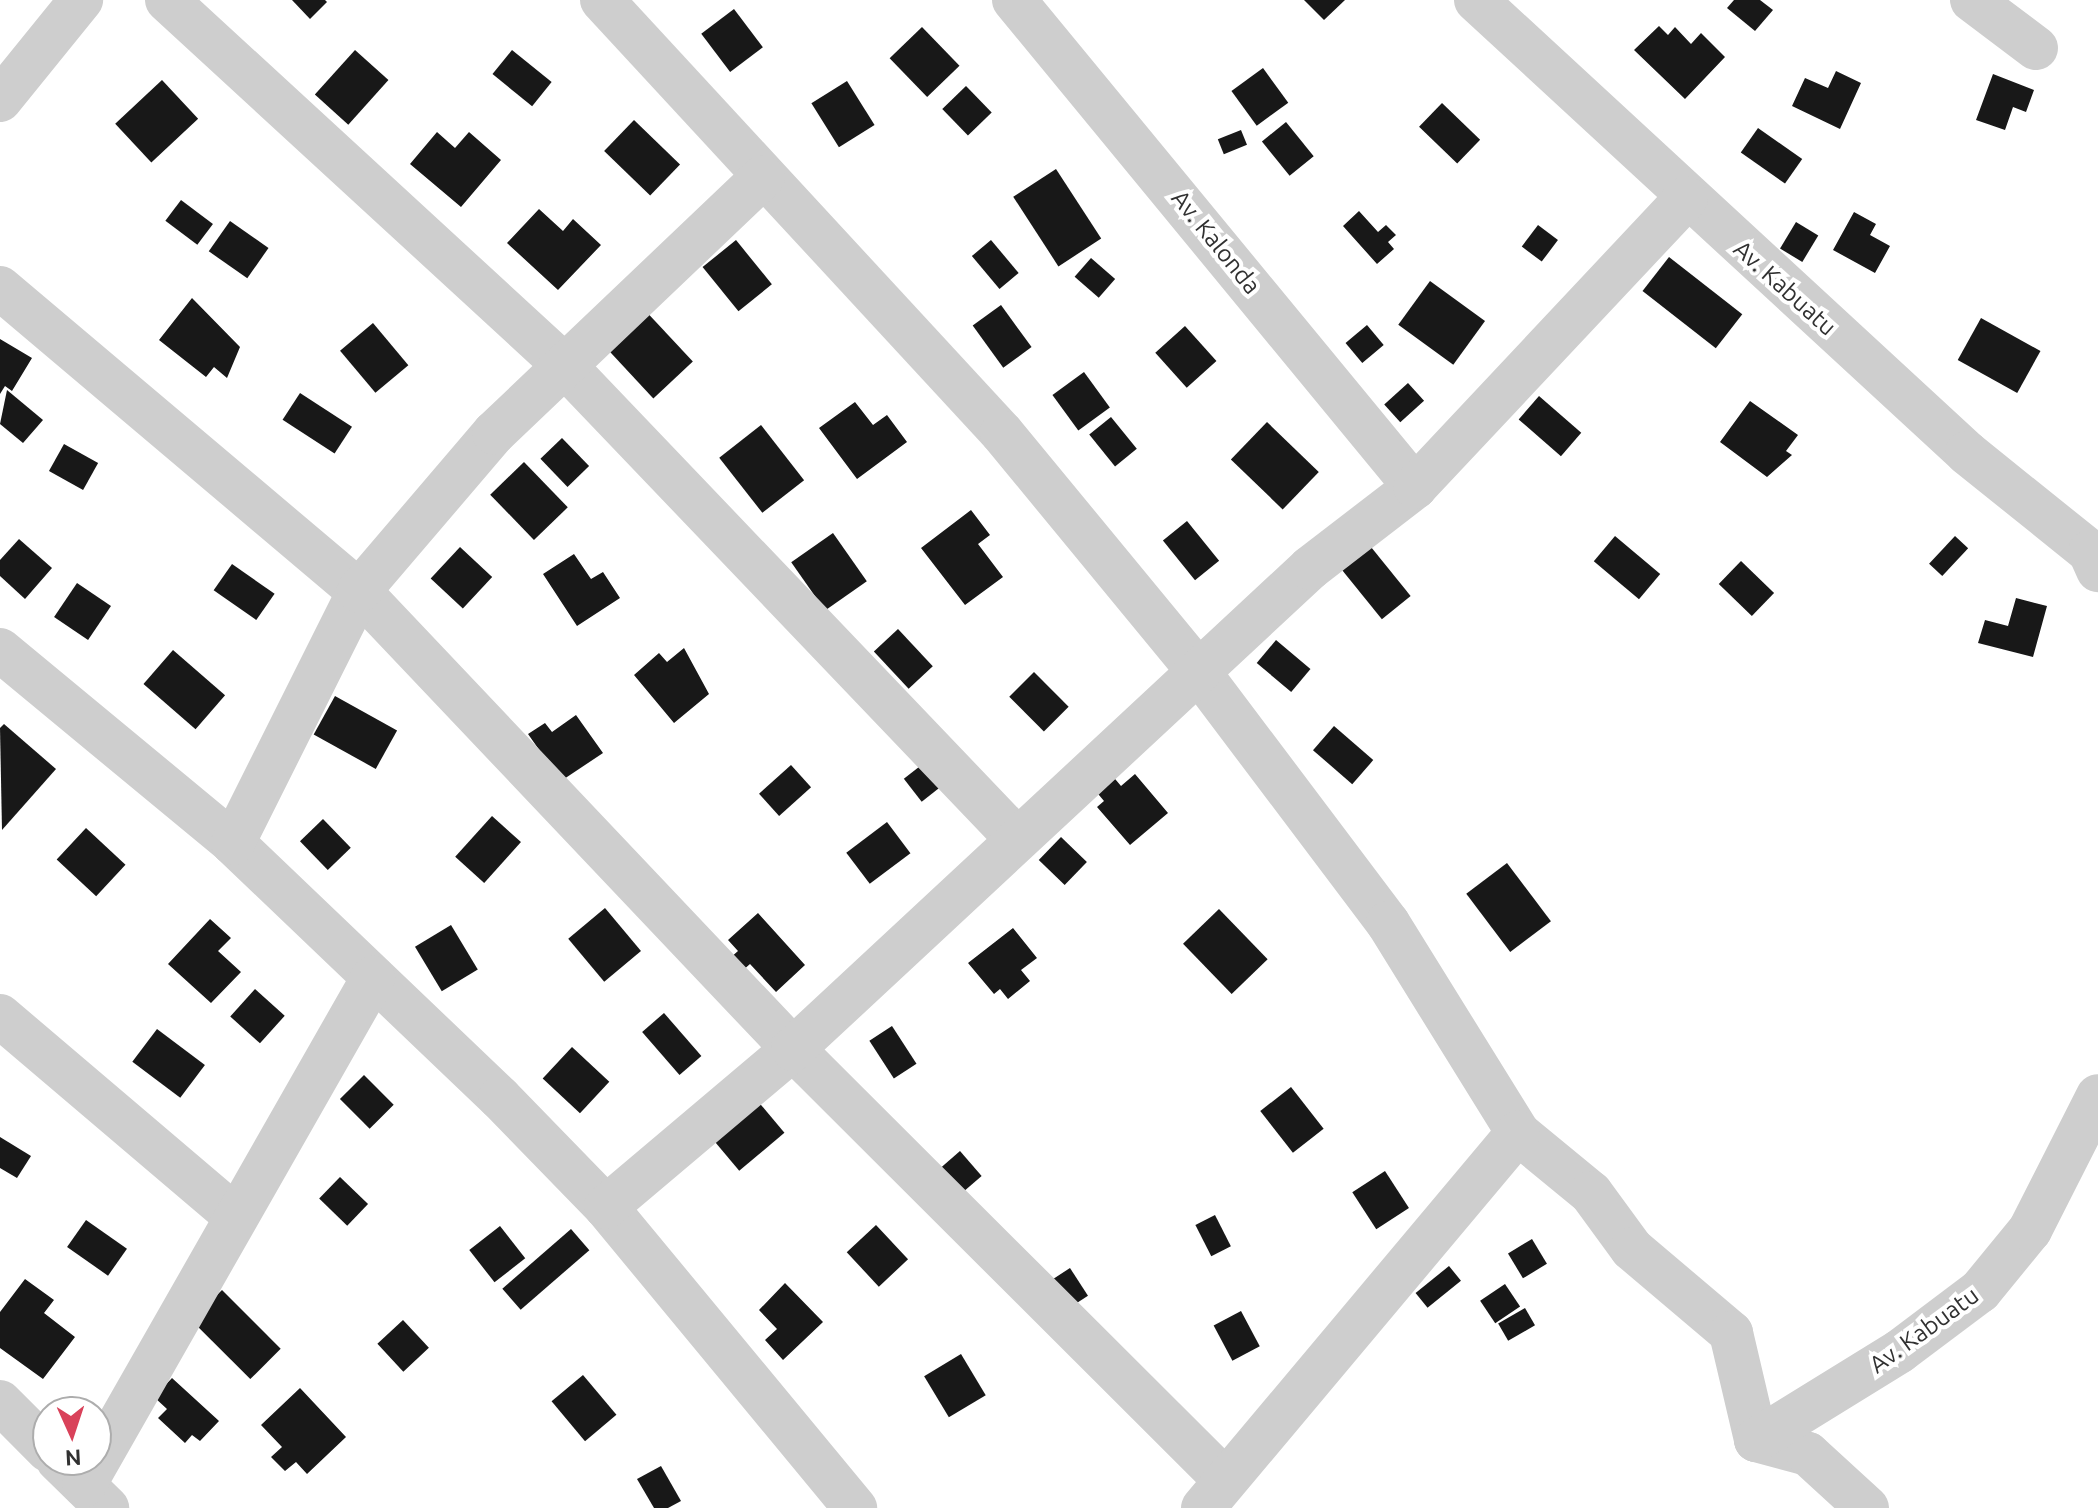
<!DOCTYPE html>
<style>
body{margin:0}
#map{position:relative;width:2098px;height:1508px;overflow:hidden;background:#fff;font-family:Ubuntu,sans-serif}
div>[style]{position:absolute}
.building>*{inset:0;background:#181818;transform-origin:0 0}
.minor>*{height:44px;margin:-22px;padding:0 22px;transform-origin:22px;border-radius:22px;background:#cecece}
span{translate:-50% -50%;white-space:nowrap;text-align:center;line-height:1.15;-webkit-text-stroke:8px #fff;paint-order:stroke}
.street-label{font-size:24px;color:#313131}
.north{position:absolute;left:32px;top:1396px;width:80px;height:80px;box-sizing:border-box;background:#fff;border:2px solid #adadad;border-radius:50%;rotate:177deg;font-size:22px;font-weight:700;line-height:32px;text-align:center;color:#313131}
.north::after{content:'';display:block;margin:auto;width:28px;height:36px;background:#d9425a;clip-path:polygon(50% 0,100% 100%,50% 72%,0 100%)}
</style>
<div id="map">
<div class="building">
<div style="clip-path:polygon(292px 0,325px 0,327px 2px,310px 19px)"></div>
<div style="clip-path:polygon(1304px 0,1345px 0,1324px 20px)"></div>
<div style="clip-path:polygon(1734px 0,1760px 0,1773px 10px,1755px 31px,1727px 8px)"></div>
<div style="left:734px;top:9px;width:48px;height:41px;rotate:53deg"></div>
<div style="clip-path:polygon(1659px 26px,1668px 35px,1675px 27px,1691px 44px,1701px 33px,1725px 57px,1685px 99px,1634px 50px)"></div>
<div style="left:922px;top:27px;width:54px;height:45px;rotate:46deg"></div>
<div style="left:355px;top:50px;width:45px;height:60px;rotate:42deg"></div>
<div style="left:512px;top:50px;width:51px;height:31px;rotate:39deg"></div>
<div style="left:1263px;top:68px;width:43px;height:39px;rotate:54deg"></div>
<div style="clip-path:polygon(1836px 71px,1861px 83px,1840px 129px,1792px 106px,1805px 78px,1828px 88px)"></div>
<div style="clip-path:polygon(1993px 74px,2034px 90px,2026px 112px,2013px 107px,2005px 130px,1976px 120px)"></div>
<div style="left:162px;top:80px;width:53px;height:64px;rotate:47deg"></div>
<div style="left:847px;top:81px;width:52px;height:42px;rotate:58deg"></div>
<div style="left:966px;top:86px;width:37px;height:33px;rotate:46deg"></div>
<div style="left:1442px;top:103px;width:53px;height:33px;rotate:44deg"></div>
<div style="left:634px;top:120px;width:64px;height:43px;rotate:44deg"></div>
<div style="left:1286px;top:122px;width:44px;height:31px;rotate:51deg"></div>
<div style="left:1758px;top:128px;width:54px;height:30px;rotate:35deg"></div>
<div style="left:1241px;top:130px;width:16px;height:25px;rotate:68deg"></div>
<div style="clip-path:polygon(437px 132px,455px 148px,469px 132px,501px 160px,461px 207px,410px 164px)"></div>
<div style="left:1056px;top:169px;width:83px;height:51px;rotate:57deg"></div>
<div style="left:181px;top:200px;width:40px;height:26px;rotate:37deg"></div>
<div style="clip-path:polygon(539px 209px,563px 231px,573px 219px,601px 245px,558px 290px,507px 243px)"></div>
<div style="clip-path:polygon(1359px 211px,1378px 232px,1386px 225px,1396px 235px,1388px 242px,1394px 249px,1377px 264px,1343px 226px)"></div>
<div style="clip-path:polygon(1854px 212px,1876px 224px,1870px 235px,1890px 246px,1875px 273px,1833px 250px)"></div>
<div style="left:230px;top:221px;width:47px;height:37px;rotate:35deg"></div>
<div style="left:1796px;top:222px;width:26px;height:31px;rotate:31deg"></div>
<div style="left:1538px;top:225px;width:25px;height:27px;rotate:37deg"></div>
<div style="left:736px;top:240px;width:57px;height:43px;rotate:51deg"></div>
<div style="left:991px;top:240px;width:43px;height:25px;rotate:50deg"></div>
<div style="left:1669px;top:257px;width:93px;height:43px;rotate:38deg"></div>
<div style="left:1091px;top:258px;width:32px;height:25px;rotate:41deg"></div>
<div style="left:1430px;top:281px;width:68px;height:54px;rotate:36deg"></div>
<div style="clip-path:polygon(192px 298px,240px 347px,227px 378px,214px 367px,206px 377px,159px 340px)"></div>
<div style="left:1001px;top:305px;width:52px;height:35px;rotate:54deg"></div>
<div style="left:641px;top:306px;width:76px;height:54px;rotate:47deg"></div>
<div style="left:1981px;top:318px;width:68px;height:48px;rotate:29deg"></div>
<div style="left:373px;top:323px;width:55px;height:43px;rotate:50deg"></div>
<div style="left:1367px;top:325px;width:26px;height:28px;rotate:50deg"></div>
<div style="left:1185px;top:326px;width:47px;height:40px;rotate:48deg"></div>
<div style="clip-path:polygon(0 339px,32px 358px,12px 391px,5px 386px,0 394px)"></div>
<div style="left:1084px;top:372px;width:44px;height:39px;rotate:54deg"></div>
<div style="left:1408px;top:383px;width:24px;height:32px;rotate:48deg"></div>
<div style="clip-path:polygon(7px 390px,43px 420px,23px 443px,0 424px)"></div>
<div style="left:300px;top:393px;width:62px;height:32px;rotate:33deg"></div>
<div style="left:1539px;top:396px;width:56px;height:31px;rotate:41deg"></div>
<div style="clip-path:polygon(1750px 401px,1798px 435px,1786px 451px,1792px 455px,1767px 477px,1720px 442px)"></div>
<div style="clip-path:polygon(855px 402px,873px 425px,887px 415px,907px 442px,857px 479px,819px 428px)"></div>
<div style="left:1111px;top:417px;width:41px;height:28px;rotate:51deg"></div>
<div style="left:1267px;top:422px;width:72px;height:52px;rotate:44deg"></div>
<div style="left:761px;top:425px;width:70px;height:53px;rotate:52deg"></div>
<div style="left:562px;top:438px;width:39px;height:30px;rotate:46deg"></div>
<div style="left:64px;top:444px;width:39px;height:31px;rotate:29deg"></div>
<div style="left:524px;top:462px;width:63px;height:47px;rotate:46deg"></div>
<div style="clip-path:polygon(971px 510px,990px 535px,978px 544px,1003px 577px,965px 605px,921px 548px)"></div>
<div style="left:1187px;top:521px;width:51px;height:31px;rotate:51deg"></div>
<div style="left:833px;top:533px;width:59px;height:51px;rotate:55deg"></div>
<div style="left:1615px;top:536px;width:59px;height:33px;rotate:40deg"></div>
<div style="left:1955px;top:536px;width:18px;height:38px;rotate:43deg"></div>
<div style="clip-path:polygon(19px 539px,52px 568px,25px 599px,0 576px,0 560px)"></div>
<div style="left:460px;top:547px;width:44px;height:43px;rotate:43deg"></div>
<div style="left:1371px;top:547px;width:63px;height:37px;rotate:51deg"></div>
<div style="clip-path:polygon(574px 554px,591px 579px,603px 572px,620px 598px,577px 626px,543px 574px)"></div>
<div style="left:1741px;top:561px;width:46px;height:32px;rotate:44deg"></div>
<div style="left:232px;top:564px;width:52px;height:32px;rotate:35deg"></div>
<div style="left:77px;top:583px;width:41px;height:41px;rotate:34deg"></div>
<div style="clip-path:polygon(2016px 598px,2047px 606px,2033px 657px,1978px 643px,1985px 620px,2008px 626px)"></div>
<div style="left:898px;top:629px;width:51px;height:33px;rotate:47deg"></div>
<div style="left:1276px;top:640px;width:45px;height:30px;rotate:40deg"></div>
<div style="clip-path:polygon(684px 648px,709px 694px,674px 723px,634px 675px,659px 653px,667px 662px)"></div>
<div style="left:173px;top:650px;width:69px;height:45px;rotate:41deg"></div>
<div style="left:1034px;top:672px;width:49px;height:35px;rotate:45deg"></div>
<div style="left:335px;top:696px;width:71px;height:44px;rotate:29deg"></div>
<div style="clip-path:polygon(576px 715px,603px 753px,561px 781px,528px 734px,545px 723px,552px 732px)"></div>
<div style="clip-path:polygon(4px 724px,56px 769px,2px 830px,0 728px)"></div>
<div style="left:1334px;top:726px;width:52px;height:32px;rotate:41deg"></div>
<div style="left:933px;top:756px;width:29px;height:37px;rotate:52deg"></div>
<div style="left:791px;top:765px;width:30px;height:43px;rotate:48deg"></div>
<div style="clip-path:polygon(1105px 767px,1121px 786px,1135px 774px,1168px 813px,1130px 845px,1097px 807px,1104px 801px,1088px 782px)"></div>
<div style="left:492px;top:816px;width:39px;height:55px;rotate:42deg"></div>
<div style="left:323px;top:819px;width:40px;height:32px;rotate:46deg"></div>
<div style="left:887px;top:822px;width:39px;height:51px;rotate:53deg"></div>
<div style="left:86px;top:828px;width:54px;height:43px;rotate:43deg"></div>
<div style="left:1061px;top:837px;width:36px;height:32px;rotate:44deg"></div>
<div style="left:1507px;top:863px;width:73px;height:51px;rotate:53deg"></div>
<div style="left:605px;top:908px;width:56px;height:48px;rotate:50deg"></div>
<div style="left:1219px;top:909px;width:70px;height:50px;rotate:46deg"></div>
<div style="clip-path:polygon(758px 913px,805px 965px,776px 992px,750px 964px,733px 979px,721px 966px,738px 951px,728px 940px)"></div>
<div style="clip-path:polygon(210px 919px,231px 938px,218px 951px,241px 972px,211px 1003px,168px 964px)"></div>
<div style="left:451px;top:925px;width:52px;height:42px;rotate:59deg"></div>
<div style="clip-path:polygon(1013px 928px,1037px 958px,1021px 970px,1030px 981px,1008px 999px,1000px 989px,994px 994px,968px 963px)"></div>
<div style="left:255px;top:989px;width:40px;height:37px;rotate:42deg"></div>
<div style="left:664px;top:1013px;width:57px;height:29px;rotate:49deg"></div>
<div style="left:892px;top:1026px;width:45px;height:27px;rotate:57deg"></div>
<div style="left:157px;top:1029px;width:60px;height:41px;rotate:37deg"></div>
<div style="left:572px;top:1047px;width:51px;height:43px;rotate:43deg"></div>
<div style="left:364px;top:1075px;width:42px;height:34px;rotate:45deg"></div>
<div style="left:1291px;top:1087px;width:53px;height:39px;rotate:52deg"></div>
<div style="left:751px;top:1093px;width:52px;height:59px;rotate:50deg"></div>
<div style="clip-path:polygon(0 1137px,31px 1156px,17px 1178px,0 1168px)"></div>
<div style="left:960px;top:1151px;width:33px;height:30px;rotate:49deg"></div>
<div style="left:1385px;top:1171px;width:44px;height:39px;rotate:57deg"></div>
<div style="left:340px;top:1177px;width:39px;height:30px;rotate:44deg"></div>
<div style="left:1215px;top:1215px;width:35px;height:22px;rotate:63deg"></div>
<div style="left:86px;top:1220px;width:50px;height:33px;rotate:35deg"></div>
<div style="left:876px;top:1225px;width:47px;height:40px;rotate:47deg"></div>
<div style="left:500px;top:1226px;width:41px;height:39px;rotate:52deg"></div>
<div style="left:571px;top:1229px;width:28px;height:91px;rotate:49deg"></div>
<div style="left:1532px;top:1239px;width:29px;height:28px;rotate:59deg"></div>
<div style="left:1449px;top:1266px;width:19px;height:43px;rotate:51deg"></div>
<div style="left:1070px;top:1268px;width:33px;height:22px;rotate:57deg"></div>
<div style="clip-path:polygon(25px 1279px,54px 1300px,44px 1313px,75px 1337px,43px 1379px,0 1348px,0 1312px)"></div>
<div style="clip-path:polygon(785px 1283px,823px 1322px,783px 1360px,765px 1340px,777px 1329px,759px 1310px)"></div>
<div style="left:1505px;top:1284px;width:27px;height:30px;rotate:56deg"></div>
<div style="left:222px;top:1290px;width:83px;height:43px;rotate:45deg"></div>
<div style="left:1525px;top:1308px;width:20px;height:31px;rotate:60deg"></div>
<div style="left:1241px;top:1311px;width:40px;height:31px;rotate:62deg"></div>
<div style="left:403px;top:1320px;width:38px;height:35px;rotate:47deg"></div>
<div style="left:961px;top:1354px;width:48px;height:43px;rotate:59deg"></div>
<div style="left:583px;top:1375px;width:52px;height:41px;rotate:50deg"></div>
<div style="clip-path:polygon(172px 1378px,219px 1421px,200px 1441px,192px 1435px,185px 1443px,158px 1418px,167px 1409px,154px 1397px)"></div>
<div style="clip-path:polygon(300px 1388px,346px 1437px,307px 1474px,296px 1462px,285px 1471px,271px 1457px,282px 1447px,261px 1425px)"></div>
<div style="clip-path:polygon(661px 1466px,681px 1501px,668px 1508px,654px 1508px,637px 1479px)"></div>
</div>
<div class="minor">
<div style="left:167px;top:0;width:541px;rotate:42.6deg"></div>
<div style="left:565px;top:366px;width:654px;rotate:46.3deg"></div>
<div style="left:602px;top:0;width:589px;rotate:47.27deg"></div>
<div style="left:1002px;top:433px;width:308px;rotate:50.5deg"></div>
<div style="left:1198px;top:671px;width:316px;rotate:53deg"></div>
<div style="left:1388px;top:923px;width:247px;rotate:58.2deg"></div>
<div style="left:1518px;top:1133px;width:94px;rotate:39.4deg"></div>
<div style="left:1591px;top:1193px;width:69px;rotate:53.8deg"></div>
<div style="left:1632px;top:1249px;width:130px;rotate:40.3deg"></div>
<div style="left:1731px;top:1333px;width:110px;rotate:76.8deg"></div>
<div style="left:1756px;top:1440px;width:54px;rotate:15.1deg"></div>
<div style="left:1808px;top:1454px;width:80px;rotate:42.5deg"></div>
<div style="left:1014px;top:0;width:631px;rotate:50.53deg"></div>
<div style="left:1476px;top:0;width:668px;rotate:42.69deg"></div>
<div style="left:1967px;top:453px;width:158px;rotate:38.8deg"></div>
<div style="left:2090px;top:552px;width:20px;rotate:66deg"></div>
<div style="left:1972px;top:0;width:80px;rotate:36.9deg"></div>
<div style="left:0;top:100px;width:129px;rotate:-51deg"></div>
<div style="left:0;top:288px;width:470px;rotate:40.2deg"></div>
<div style="left:359px;top:591px;width:631px;rotate:46.54deg"></div>
<div style="left:793px;top:1049px;width:610px;rotate:44.93deg"></div>
<div style="left:0;top:650px;width:303px;rotate:39.6deg"></div>
<div style="left:233px;top:843px;width:369px;rotate:43.7deg"></div>
<div style="left:500px;top:1098px;width:152px;rotate:45.8deg"></div>
<div style="left:606px;top:1207px;width:391px;rotate:50.4deg"></div>
<div style="left:233px;top:843px;width:282px;rotate:-63.4deg"></div>
<div style="left:359px;top:591px;width:208px;rotate:-49.5deg"></div>
<div style="left:494px;top:433px;width:371px;rotate:-43.6deg"></div>
<div style="left:0;top:1016px;width:306px;rotate:40.4deg"></div>
<div style="left:606px;top:1207px;width:245px;rotate:-40.2deg"></div>
<div style="left:793px;top:1049px;width:706px;rotate:-42.93deg"></div>
<div style="left:1310px;top:568px;width:133px;rotate:-37.6deg"></div>
<div style="left:1415px;top:487px;width:396px;rotate:-46.8deg"></div>
<div style="left:0;top:1402px;width:68px;rotate:45deg"></div>
<div style="left:1756px;top:1440px;width:169px;rotate:-31.7deg"></div>
<div style="left:1900px;top:1351px;width:100px;rotate:-36.9deg"></div>
<div style="left:1980px;top:1291px;width:79px;rotate:-50.7deg"></div>
<div style="left:2030px;top:1230px;width:150px;rotate:-63.1deg"></div>
<div style="left:58px;top:1460px;width:69px;rotate:44.4deg"></div>
<div style="left:84px;top:1485px;width:584px;rotate:-60.32deg"></div>
<div style="left:1203px;top:1508px;width:490px;rotate:-50deg"></div>
</div>
<div class="street-label">
<span style="left:1216px;top:242px;rotate:51deg">Av. Kalonda</span>
<span style="left:1785px;top:288px;rotate:42deg">Av. Kabuatu</span>
<span style="left:1924px;top:1330px;rotate:-36deg">Av. Kabuatu</span>
</div>
<div class="north">N</div>
</div>
